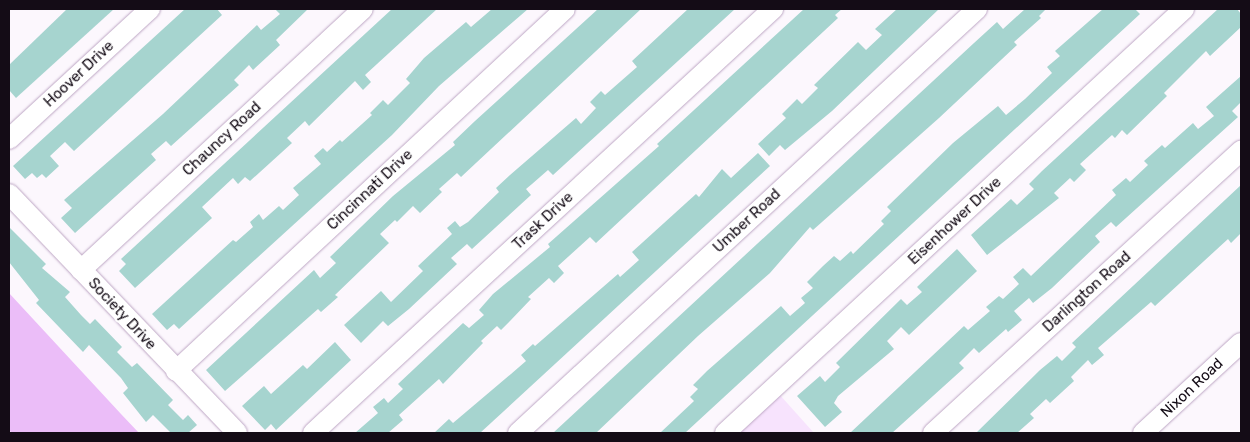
<!DOCTYPE html>
<style>
body{margin:0}
#map{position:relative;width:1250px;height:442px;overflow:hidden;background:#fcf7fd;font-family:Rubik,sans-serif}
div>[style]{position:absolute}
.green>*{inset:0;background:#f7e3fd}
.water>*{inset:0;background:#ebbdf8}
.building>*{inset:0;background:#a6d4cf}
.roads{filter:drop-shadow(0 0 1px #bda6c4) drop-shadow(0 0 1px #bda6c4)}
.minor>*{height:20px;margin:-10px;padding:0 10px;transform-origin:10px;border-radius:10px;background:#fff}
span{translate:-50% -50%;white-space:nowrap;text-align:center;line-height:1.15;-webkit-text-stroke:4.5px #fff;paint-order:stroke}
.street-label{font-size:15px;color:#140c16}
.frame{position:absolute;inset:0;border:10px solid #140c16;pointer-events:none}
</style>
<div id="map">
<div class="green">
<div style="clip-path:polygon(779px 394px,814px 433px,735px 433px)"></div>
</div>
<div class="water">
<div style="clip-path:polygon(9px 293px,121px 414px,139px 433px,12px 433px,9px 430px)"></div>
</div>
<div class="building">
<div style="clip-path:polygon(67px 9px,114px 9px,16px 98px,9px 90px,9px 65px)"></div>
<div style="clip-path:polygon(185px 9px,217px 9px,222px 15px,74px 151px,65px 142px,50px 156px,59px 166px,46px 178px,42px 174px,37px 178px,32px 173px,25px 179px,13px 166px)"></div>
<div style="clip-path:polygon(275px 9px,308px 9px,276px 40px,280px 45px,253px 70px,249px 65px,234px 80px,239px 85px,171px 146px,166px 141px,151px 154px,156px 160px,75px 233px,61px 218px,72px 208px,64px 200px,163px 114px,257px 25px,261px 30px,280px 14px)"></div>
<div style="clip-path:polygon(392px 9px,437px 9px,365px 75px,371px 82px,363px 90px,355px 81px,309px 126px,305px 121px,287px 138px,292px 143px,250px 181px,245px 177px,238px 184px,233px 178px,202px 207px,212px 218px,135px 288px,119px 271px,126px 264px,121px 259px)"></div>
<div style="clip-path:polygon(492px 9px,528px 9px,439px 86px,392px 135px,179px 329px,174px 324px,167px 330px,152px 314px,233px 240px,236px 242px,253px 227px,250px 222px,259px 214px,263px 220px,279px 206px,283px 210px,299px 195px,293px 188px,321px 164px,314px 156px,323px 148px,327px 152px,340px 140px,342px 142px,372px 115px,370px 113px,383px 100px,388px 105px,410px 83px,406px 79px,424px 58px,466px 22px,471px 27px)"></div>
<div style="clip-path:polygon(598px 9px,641px 9px,461px 177px,457px 173px,439px 189px,442px 192px,420px 213px,413px 206px,397px 222px,395px 220px,380px 234px,389px 243px,335px 295px,338px 297px,321px 312px,318px 309px,225px 391px,206px 370px,314px 270px,320px 278px,336px 263px,330px 257px,393px 196px,455px 145px,453px 142px,475px 121px)"></div>
<div style="clip-path:polygon(688px 9px,735px 9px,553px 175px,548px 170px,532px 184px,526px 189px,531px 195px,472px 249px,467px 244px,451px 258px,457px 264px,409px 309px,388px 326px,383px 321px,361px 343px,344px 325px,381px 291px,391px 302px,423px 271px,418px 266px,452px 234px,447px 228px,455px 221px,460px 227px,468px 222px,499px 192px,496px 188px,510px 175px,576px 118px,581px 124px,596px 108px,590px 102px,601px 91px,605px 95px,637px 67px,632px 61px)"></div>
<div style="clip-path:polygon(804px 9px,842px 9px,835px 15px,838px 18px,596px 243px,590px 237px,558px 266px,564px 273px,554px 283px,549px 278px,528px 297px,531px 299px,510px 321px,501px 330px,497px 326px,481px 341px,483px 343px,443px 384px,439px 379px,399px 415px,403px 420px,388px 433px,355px 433px,378px 413px,373px 407px,384px 398px,388px 403px,403px 389px,398px 384px,463px 323px,469px 328px,484px 315px,479px 310px,493px 294px,550px 247px,548px 244px,659px 146px,657px 144px)"></div>
<div style="clip-path:polygon(897px 9px,939px 9px,832px 111px,785px 150px,780px 145px,769px 156px,758px 144px,786px 118px,782px 114px,797px 99px,802px 104px,818px 88px,814px 85px,858px 42px,866px 50px,882px 35px,875px 29px)"></div>
<div style="clip-path:polygon(1025px 9px,1046px 9px,1039px 16px,1041px 18px,1014px 42px,1017px 45px,939px 118px,813px 230px,810px 227px,770px 273px,698px 336px,596px 433px,553px 433px,974px 43px,997px 22px,1003px 29px)"></div>
<div style="clip-path:polygon(1103px 9px,1135px 9px,1140px 14px,685px 433px,660px 433px,694px 401px,690px 397px,698px 389px,693px 385px,707px 371px,781px 306px,790px 316px,805px 303px,801px 298px,813px 288px,807px 282px,823px 266px,834px 256px,840px 261px,851px 251px,853px 254px,884px 224px,881px 221px,891px 211px,887px 207px,953px 143px,998px 106px,1006px 115px,1025px 99px,1052px 73px,1047px 67px,1060px 56px,1055px 51px)"></div>
<div style="clip-path:polygon(1218px 9px,1237px 9px,1241px 14px,1241px 27px,1210px 56px,1206px 51px,1164px 93px,1167px 96px,1127px 135px,1122px 130px,1115px 138px,1112px 135px,1080px 164px,1086px 170px,1074px 182px,1070px 178px,1054px 193px,1059px 198px,987px 255px,971px 235px,1011px 199px,1017px 205px,1034px 189px,1029px 184px,1042px 171px)"></div>
<div style="clip-path:polygon(1241px 76px,1241px 102px,1232px 111px,1238px 117px,1116px 227px,1111px 222px,1095px 236px,1100px 242px,1052px 288px,1033px 303px,1029px 298px,1014px 311px,1022px 320px,1008px 332px,1006px 329px,979px 353px,974px 348px,959px 363px,964px 368px,892px 433px,850px 433px,964px 326px,968px 330px,990px 311px,986px 307px,999px 296px,1003px 299px,1019px 284px,1013px 277px,1023px 268px,1031px 276px,1116px 195px,1112px 190px,1126px 178px,1130px 182px,1148px 165px,1144px 161px,1162px 145px,1165px 148px,1193px 123px,1198px 129px,1214px 116px,1206px 107px)"></div>
<div style="clip-path:polygon(758px 153px,770px 166px,480px 433px,434px 433px,449px 419px,453px 423px,511px 374px,526px 361px,521px 355px,533px 344px,535px 346px,618px 274px,620px 277px,639px 260px,632px 252px,696px 194px,699px 197px,722px 169px,731px 178px)"></div>
<div style="clip-path:polygon(1241px 185px,1241px 233px,1231px 243px,1228px 239px,1155px 306px,1151px 302px,1098px 348px,1104px 355px,1092px 365px,1088px 360px,1071px 377px,1074px 381px,1050px 403px,1046px 399px,1030px 414px,1034px 418px,1017px 433px,976px 433px,1040px 370px,1057px 356px,1062px 361px,1076px 347px,1072px 343px)"></div>
<div style="clip-path:polygon(9px 227px,46px 264px,42px 268px,70px 292px,65px 297px,81px 315px,90px 324px,95px 319px,122px 347px,117px 352px,132px 367px,137px 363px,173px 400px,168px 405px,183px 420px,188px 415px,197px 425px,188px 433px,171px 433px,153px 415px,146px 422px,123px 393px,128px 388px,121px 378px,89px 345px,83px 352px,36px 303px,39px 300px,9px 262px)"></div>
<div style="clip-path:polygon(957px 249px,977px 271px,909px 335px,901px 327px,887px 341px,894px 349px,838px 396px,834px 403px,842px 412px,825px 427px,797px 396px,820px 376px,825px 382px,840px 367px,836px 363px,901px 299px,907px 305px,922px 292px,917px 287px)"></div>
<div style="clip-path:polygon(335px 342px,351px 360px,276px 430px,271px 424px,265px 430px,242px 406px,264px 386px,271px 394px,303px 365px,307px 369px)"></div>
</div>
<div class="roads">
<div class="minor">
<div style="left:9px;top:139px;width:192px;rotate:-42.7deg"></div>
<div style="left:9px;top:194px;width:330px;rotate:46.3deg"></div>
<div style="left:81px;top:270px;width:384px;rotate:-42.8deg"></div>
<div style="left:176px;top:371px;width:531px;rotate:-42.94deg"></div>
<div style="left:313px;top:433px;width:626px;rotate:-42.67deg"></div>
<div style="left:518px;top:433px;width:625px;rotate:-42.73deg"></div>
<div style="left:725px;top:433px;width:625px;rotate:-42.73deg"></div>
<div style="left:933px;top:433px;width:418px;rotate:-42.5deg"></div>
<div style="left:1143px;top:433px;width:133px;rotate:-42.6deg"></div>
</div>
</div>
<div class="street-label">
<span style="left:79px;top:74px;rotate:-43deg">Hoover Drive</span>
<span style="left:222px;top:139px;rotate:-43deg">Chauncy Road</span>
<span style="left:370px;top:190px;rotate:-43deg">Cincinnati Drive</span>
<span style="left:543px;top:221px;rotate:-43deg">Trask Drive</span>
<span style="left:747px;top:221px;rotate:-43deg">Umber Road</span>
<span style="left:955px;top:221px;rotate:-43deg">Eisenhower Drive</span>
<span style="left:1087px;top:292px;rotate:-42deg">Darlington Road</span>
<span style="left:122px;top:314px;rotate:47deg">Society Drive</span>
<span style="left:1192px;top:388px;rotate:-43deg">Nixon Road</span>
</div>
<div class="frame"></div>
</div>
